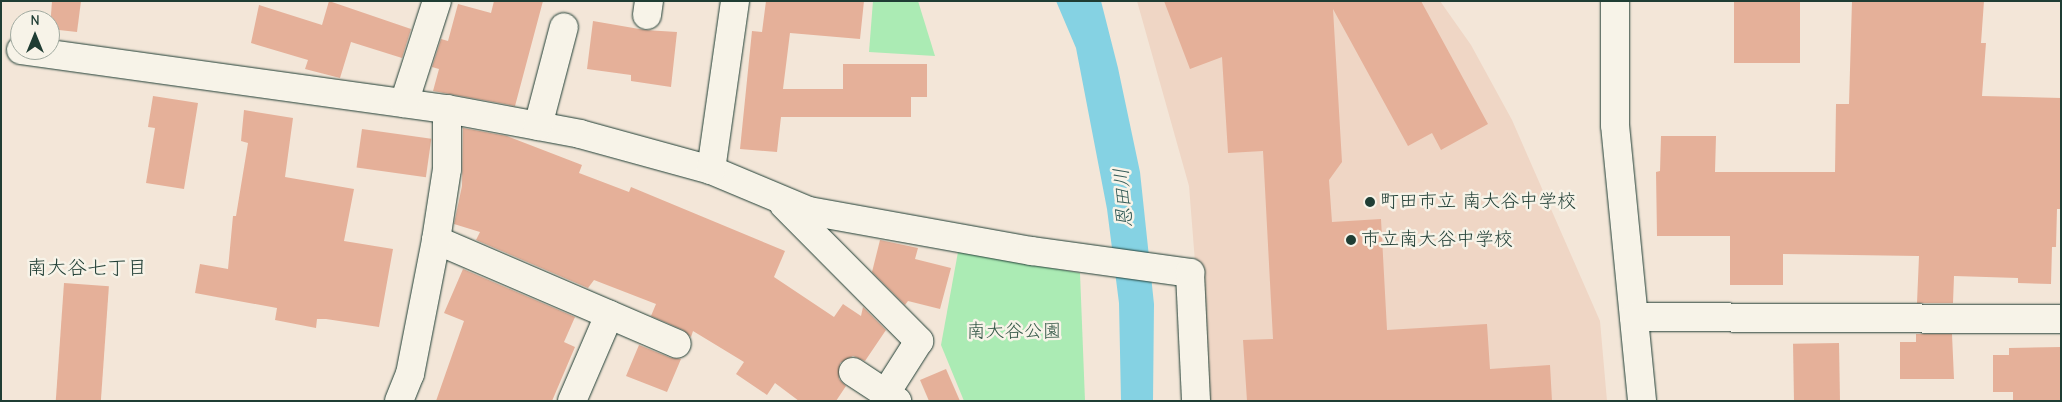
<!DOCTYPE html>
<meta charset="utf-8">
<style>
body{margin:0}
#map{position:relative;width:2062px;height:402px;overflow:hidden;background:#f3e6d8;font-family:"Comic Neue","Klee One",sans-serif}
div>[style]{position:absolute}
.built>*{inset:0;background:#efd6c5}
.green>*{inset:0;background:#abebb4}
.water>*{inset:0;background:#85d2e3}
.building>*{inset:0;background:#e5b099;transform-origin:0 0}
.roads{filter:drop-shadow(0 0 1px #1f3d34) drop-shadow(0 0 1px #1f3d34)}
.minor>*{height:28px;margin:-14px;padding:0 14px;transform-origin:14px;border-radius:14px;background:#f7f3e8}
.dots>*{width:14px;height:14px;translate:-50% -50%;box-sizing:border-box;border:2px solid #f7f3e8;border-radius:50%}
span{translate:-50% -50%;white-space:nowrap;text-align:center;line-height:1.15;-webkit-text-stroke:5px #f7f3e8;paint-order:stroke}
.poi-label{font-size:19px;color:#1f3d34}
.left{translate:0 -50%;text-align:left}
.park-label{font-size:19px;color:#345747}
.water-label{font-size:20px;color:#335b57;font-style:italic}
.neighbourhood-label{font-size:20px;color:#1f3d34}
.frame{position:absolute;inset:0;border:2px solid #1f3d34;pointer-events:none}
.north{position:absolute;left:10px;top:10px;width:50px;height:50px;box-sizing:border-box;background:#f7f3e8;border:1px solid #a1aaa0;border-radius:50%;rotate:0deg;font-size:14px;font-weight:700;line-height:20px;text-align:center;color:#1f3d34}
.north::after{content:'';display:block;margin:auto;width:18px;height:22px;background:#1f3d34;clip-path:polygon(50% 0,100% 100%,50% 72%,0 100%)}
</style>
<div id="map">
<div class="built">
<div style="clip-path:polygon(1137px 1px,1440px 1px,1471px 45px,1512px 120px,1600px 321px,1607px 401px,1206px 401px,1189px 186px)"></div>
</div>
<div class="green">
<div style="clip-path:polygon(873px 1px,918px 1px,935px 56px,869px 52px)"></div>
<div style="clip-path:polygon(958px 252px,1080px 273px,1085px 401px,964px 401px,941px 345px)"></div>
</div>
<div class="water">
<div style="clip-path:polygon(1056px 1px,1101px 1px,1118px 68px,1140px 172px,1154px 304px,1153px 401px,1121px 401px,1119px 303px,1107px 209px,1076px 48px)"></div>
</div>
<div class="building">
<div style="clip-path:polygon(52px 1px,81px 1px,77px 32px,50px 29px)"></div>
<div style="clip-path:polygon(329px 1px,411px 29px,402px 58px,351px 42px,340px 78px,305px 69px,308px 60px,251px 43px,259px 5px,322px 25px)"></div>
<div style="clip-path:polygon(494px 1px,543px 1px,515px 106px,433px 91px,439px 69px,432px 67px,441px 39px,448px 41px,458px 4px,491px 13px)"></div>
<div style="clip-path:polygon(766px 1px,864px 1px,860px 39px,790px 33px,783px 89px,843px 89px,843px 64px,927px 64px,927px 97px,911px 97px,911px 117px,781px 117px,777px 152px,740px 149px,752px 31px,762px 32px)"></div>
<div style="clip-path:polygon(1164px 1px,1421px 1px,1488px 124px,1441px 150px,1432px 133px,1408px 146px,1333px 9px,1342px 162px,1329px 180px,1332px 222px,1381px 219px,1387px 330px,1487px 324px,1490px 369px,1550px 365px,1552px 401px,1247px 401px,1243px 340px,1273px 339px,1263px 151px,1228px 153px,1222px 57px,1190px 69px)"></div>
<div style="left:1734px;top:1px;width:66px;height:62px"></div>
<div style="clip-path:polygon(1852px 1px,1984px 1px,1981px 43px,1986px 43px,1982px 96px,2061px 98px,2061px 209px,2057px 209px,2056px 247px,2052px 247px,2051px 284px,2018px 283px,2018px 278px,1954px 276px,1953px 303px,1917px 303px,1919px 256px,1783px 254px,1783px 285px,1730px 285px,1730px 236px,1657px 236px,1656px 172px,1660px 171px,1661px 136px,1716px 136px,1715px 172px,1835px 172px,1836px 104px,1849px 104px)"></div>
<div style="clip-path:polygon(593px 21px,645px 30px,677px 32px,671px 87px,631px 81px,631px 75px,587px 69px)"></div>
<div style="clip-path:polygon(153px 96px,198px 103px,184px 189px,146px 183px,155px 128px,148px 127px)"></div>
<div style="clip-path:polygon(244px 110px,293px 118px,285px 177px,354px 189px,344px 241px,393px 249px,379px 327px,326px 319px,317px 319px,316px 328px,275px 320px,277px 308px,195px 293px,200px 264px,228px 269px,233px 216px,236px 216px,248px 143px,241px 141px)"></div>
<div style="clip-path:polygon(463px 128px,507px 136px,582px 165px,579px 173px,629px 192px,631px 187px,785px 251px,774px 277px,834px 317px,843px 304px,861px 316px,863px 307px,886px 330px,865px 361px,853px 356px,840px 363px,839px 379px,846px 386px,836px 401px,799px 401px,775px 383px,767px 395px,736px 374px,744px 362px,693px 331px,691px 337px,683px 330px,651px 316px,656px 304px,594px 280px,588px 288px,476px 240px,480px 232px,454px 224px,462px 186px)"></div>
<div style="left:362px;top:129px;width:70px;height:39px;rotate:8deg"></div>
<div style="clip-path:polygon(880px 240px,918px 248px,915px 259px,951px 268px,940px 309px,908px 301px,905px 305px,872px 272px)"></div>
<div style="clip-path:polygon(463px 269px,575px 317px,564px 342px,575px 347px,552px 401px,436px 401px,464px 321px,444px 313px)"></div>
<div style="left:64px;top:283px;width:45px;height:118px;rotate:4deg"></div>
<div style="clip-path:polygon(1916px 334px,1952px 334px,1954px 379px,1900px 379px,1900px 342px,1916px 342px)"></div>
<div style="left:1839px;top:343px;width:58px;height:46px;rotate:89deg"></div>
<div style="clip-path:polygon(639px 345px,671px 358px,681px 359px,667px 392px,626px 376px)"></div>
<div style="clip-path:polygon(2061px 347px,2061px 401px,2013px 401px,2013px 392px,1993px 392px,1993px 355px,2009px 355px,2009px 348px)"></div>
<div style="clip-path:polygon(946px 369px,960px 401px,929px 401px,920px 380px)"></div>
</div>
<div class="roads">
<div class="minor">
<div style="left:1615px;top:1px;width:124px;rotate:90deg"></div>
<div style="left:1615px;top:125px;width:277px;rotate:84.4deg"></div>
<div style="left:647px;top:15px;width:14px;rotate:-82deg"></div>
<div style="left:21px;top:50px;width:430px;rotate:7.9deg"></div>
<div style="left:447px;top:109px;width:135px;rotate:10.6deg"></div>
<div style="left:580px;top:134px;width:136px;rotate:15.4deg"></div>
<div style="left:711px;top:170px;width:106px;rotate:22.7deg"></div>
<div style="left:809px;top:211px;width:227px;rotate:10.2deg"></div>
<div style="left:1032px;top:251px;width:160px;rotate:7.9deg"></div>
<div style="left:1190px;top:273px;width:128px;rotate:87.3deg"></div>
<div style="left:404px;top:103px;width:107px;rotate:-72.1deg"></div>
<div style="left:538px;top:126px;width:102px;rotate:-75.3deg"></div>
<div style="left:711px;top:170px;width:171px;rotate:-81.9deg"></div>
<div style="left:784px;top:205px;width:192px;rotate:45.2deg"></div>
<div style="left:919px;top:341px;width:62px;rotate:122.4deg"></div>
<div style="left:436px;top:240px;width:262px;rotate:23.3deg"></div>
<div style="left:1634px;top:317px;width:427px;rotate:0.3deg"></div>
<div style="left:853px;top:372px;width:53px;rotate:33.4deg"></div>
<div style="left:399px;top:401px;width:29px;rotate:-68deg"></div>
<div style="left:410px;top:374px;width:136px;rotate:-79deg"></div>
<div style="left:436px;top:240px;width:72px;rotate:-81.2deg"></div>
<div style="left:447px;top:169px;width:60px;rotate:-90deg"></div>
<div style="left:572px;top:401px;width:94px;rotate:-66.7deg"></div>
</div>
</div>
<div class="dots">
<div style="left:1370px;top:202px;background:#1f3d34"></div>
<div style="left:1351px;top:240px;background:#1f3d34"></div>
</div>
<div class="poi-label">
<span class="left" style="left:1380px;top:202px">町田市立 南大谷中学校</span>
<span class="left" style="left:1361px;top:240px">市立南大谷中学校</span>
</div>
<div class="park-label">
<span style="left:1014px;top:332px">南大谷公園</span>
</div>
<div class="water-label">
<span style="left:1123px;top:198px;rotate:-94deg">恩田川</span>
</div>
<div class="neighbourhood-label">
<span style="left:87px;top:267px">南大谷七丁目</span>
</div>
<div class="frame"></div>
<div class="north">N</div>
</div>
